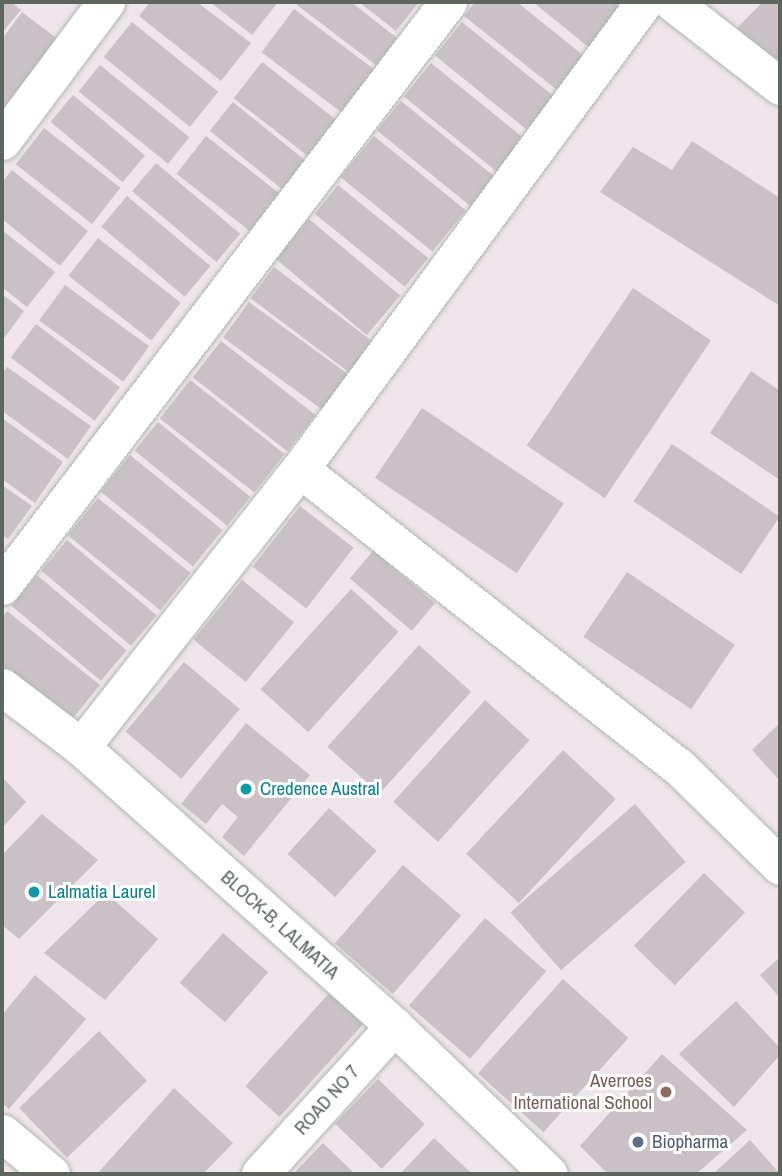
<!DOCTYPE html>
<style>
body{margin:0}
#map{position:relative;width:782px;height:1176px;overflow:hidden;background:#efe4e9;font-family:"Archivo Narrow",sans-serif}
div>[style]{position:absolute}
.building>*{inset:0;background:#cac1c6;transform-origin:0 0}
.roads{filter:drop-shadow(0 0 2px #b0b8b3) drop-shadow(0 0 2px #b0b8b3)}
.street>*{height:37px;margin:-18.5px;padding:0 18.5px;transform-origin:18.5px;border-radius:18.5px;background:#fff}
.dots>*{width:19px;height:19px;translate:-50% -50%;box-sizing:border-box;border:4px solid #fff;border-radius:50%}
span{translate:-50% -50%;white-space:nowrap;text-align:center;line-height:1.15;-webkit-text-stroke:6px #fff;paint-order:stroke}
.culture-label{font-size:19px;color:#0d838f}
.left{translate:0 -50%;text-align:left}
.street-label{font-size:19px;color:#5c665f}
.education-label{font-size:19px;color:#785e54}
.right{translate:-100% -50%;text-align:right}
.service-label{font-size:19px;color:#4e5e75}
.frame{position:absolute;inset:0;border:4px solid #5c665f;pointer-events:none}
</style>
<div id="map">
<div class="building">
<div style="clip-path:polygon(2px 2px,11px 2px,21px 10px,2px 33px)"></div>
<div style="clip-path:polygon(150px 2px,197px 2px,251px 43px,221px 81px,139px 16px)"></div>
<div style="clip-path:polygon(210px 2px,278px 2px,252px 35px)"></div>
<div style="clip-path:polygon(299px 2px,351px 2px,397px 38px,376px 65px,297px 5px)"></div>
<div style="clip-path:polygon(359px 2px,419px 2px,396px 31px)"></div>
<div style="clip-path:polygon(475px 2px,517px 2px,589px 60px,562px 94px,464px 16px)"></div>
<div style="clip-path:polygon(533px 2px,614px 2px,625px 10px,592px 50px)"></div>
<div style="clip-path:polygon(763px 2px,780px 2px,779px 70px,737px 28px)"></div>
<div style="left:294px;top:9px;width:100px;height:54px;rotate:37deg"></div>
<div style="clip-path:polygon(22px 12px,64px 44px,2px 120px,2px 39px)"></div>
<div style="left:132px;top:22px;width:111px;height:45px;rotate:39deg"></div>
<div style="left:462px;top:22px;width:128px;height:43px;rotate:39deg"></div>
<div style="left:262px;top:62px;width:98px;height:46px;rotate:38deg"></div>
<div style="left:431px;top:63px;width:124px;height:43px;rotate:39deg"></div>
<div style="left:100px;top:65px;width:115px;height:34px;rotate:39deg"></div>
<div style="left:73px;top:95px;width:94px;height:35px;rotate:40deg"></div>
<div style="left:401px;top:101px;width:122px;height:38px;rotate:39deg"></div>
<div style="left:233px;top:102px;width:95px;height:37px;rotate:39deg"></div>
<div style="left:44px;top:128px;width:97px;height:46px;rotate:38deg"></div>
<div style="left:206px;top:136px;width:93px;height:48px;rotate:38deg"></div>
<div style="left:374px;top:136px;width:118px;height:53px;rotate:39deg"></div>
<div style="clip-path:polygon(692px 141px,780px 198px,780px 306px,600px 192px,633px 147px,672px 170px)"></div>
<div style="left:156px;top:163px;width:110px;height:37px;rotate:40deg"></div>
<div style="clip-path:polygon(12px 170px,88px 231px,60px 266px,2px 219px,2px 182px)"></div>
<div style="left:338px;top:185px;width:116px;height:37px;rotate:39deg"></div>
<div style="left:127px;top:196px;width:109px;height:40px;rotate:40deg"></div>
<div style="left:309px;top:219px;width:119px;height:52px;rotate:40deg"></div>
<div style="clip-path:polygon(2px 230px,55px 272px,27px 307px,2px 287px)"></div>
<div style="left:98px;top:238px;width:105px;height:48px;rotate:38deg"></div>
<div style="left:274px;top:267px;width:124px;height:39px;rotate:37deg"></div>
<div style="left:65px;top:285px;width:104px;height:44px;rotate:36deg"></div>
<div style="left:633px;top:288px;width:94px;height:190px;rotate:34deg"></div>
<div style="clip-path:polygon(2px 294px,24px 311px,2px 341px)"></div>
<div style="left:249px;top:302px;width:124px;height:44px;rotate:36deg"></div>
<div style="left:36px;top:324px;width:105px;height:42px;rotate:37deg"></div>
<div style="left:221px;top:341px;width:120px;height:46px;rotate:38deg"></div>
<div style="clip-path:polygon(7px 367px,91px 426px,68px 459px,2px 411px,2px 374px)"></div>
<div style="clip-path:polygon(751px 371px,780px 391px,780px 480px,710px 433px)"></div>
<div style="left:190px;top:380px;width:120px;height:49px;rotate:38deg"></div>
<div style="left:422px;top:408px;width:171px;height:84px;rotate:34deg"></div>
<div style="clip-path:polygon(2px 418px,63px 462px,35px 503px,2px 479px)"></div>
<div style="left:158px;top:422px;width:119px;height:37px;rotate:39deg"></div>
<div style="left:672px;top:444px;width:130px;height:69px;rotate:34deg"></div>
<div style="left:130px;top:455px;width:119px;height:47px;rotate:39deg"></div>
<div style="clip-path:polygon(2px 485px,32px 506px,8px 539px,2px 535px)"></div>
<div style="left:98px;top:498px;width:119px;height:48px;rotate:39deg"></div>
<div style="left:300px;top:506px;width:68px;height:77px;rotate:38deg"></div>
<div style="left:67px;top:540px;width:117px;height:40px;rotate:40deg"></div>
<div style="left:373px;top:551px;width:81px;height:36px;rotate:40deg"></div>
<div style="left:627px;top:572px;width:130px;height:78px;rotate:34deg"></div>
<div style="left:37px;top:575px;width:117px;height:40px;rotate:40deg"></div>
<div style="left:242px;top:580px;width:67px;height:77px;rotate:39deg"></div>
<div style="left:351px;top:589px;width:64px;height:135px;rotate:42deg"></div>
<div style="clip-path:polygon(7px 611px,100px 685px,68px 724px,2px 671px,2px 618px)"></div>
<div style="left:419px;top:645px;width:70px;height:137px;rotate:42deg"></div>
<div style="left:184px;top:662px;width:73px;height:91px;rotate:40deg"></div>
<div style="left:485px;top:700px;width:60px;height:137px;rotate:42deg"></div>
<div style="clip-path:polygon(246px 723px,310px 775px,244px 856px,222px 837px,238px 817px,222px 804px,206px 824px,181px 804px)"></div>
<div style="clip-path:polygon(780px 723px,780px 781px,752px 750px)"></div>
<div style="left:563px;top:750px;width:72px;height:142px;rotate:43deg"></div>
<div style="clip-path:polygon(2px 777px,26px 802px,2px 828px)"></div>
<div style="left:635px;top:804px;width:77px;height:165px;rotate:49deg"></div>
<div style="left:329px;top:808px;width:64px;height:62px;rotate:42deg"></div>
<div style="clip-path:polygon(42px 814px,98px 860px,19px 939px,2px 925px,2px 855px)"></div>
<div style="left:403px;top:865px;width:77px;height:104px;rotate:41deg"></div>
<div style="left:704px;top:873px;width:57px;height:101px;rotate:44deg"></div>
<div style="clip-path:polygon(106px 893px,158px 939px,105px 1000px,44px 953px)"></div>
<div style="left:485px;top:918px;width:81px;height:116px;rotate:41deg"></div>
<div style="left:223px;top:933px;width:60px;height:66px;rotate:41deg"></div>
<div style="clip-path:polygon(780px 957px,780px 998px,760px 975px)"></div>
<div style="clip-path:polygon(35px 975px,86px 1019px,9px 1109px,2px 1103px,2px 1015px)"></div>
<div style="left:563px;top:979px;width:88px;height:127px;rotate:42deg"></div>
<div style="left:331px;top:991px;width:46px;height:128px;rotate:42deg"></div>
<div style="clip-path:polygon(736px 1001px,780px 1048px,780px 1055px,734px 1107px,679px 1054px)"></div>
<div style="left:99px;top:1031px;width:69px;height:111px;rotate:46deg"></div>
<div style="clip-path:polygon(662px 1054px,747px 1130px,696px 1174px,608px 1174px,580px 1146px)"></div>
<div style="left:378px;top:1079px;width:65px;height:62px;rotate:44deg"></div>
<div style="clip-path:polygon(174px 1088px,233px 1143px,203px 1174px,97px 1174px)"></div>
<div style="clip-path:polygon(434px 1138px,472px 1174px,400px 1174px)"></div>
<div style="clip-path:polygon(750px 1140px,780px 1174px,713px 1174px)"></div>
<div style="clip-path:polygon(323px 1143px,355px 1174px,293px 1174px)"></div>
</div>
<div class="roads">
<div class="street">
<div style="left:672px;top:2px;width:137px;rotate:37.9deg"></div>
<div style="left:2px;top:141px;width:174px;rotate:-53.2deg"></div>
<div style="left:300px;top:469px;width:481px;rotate:38.2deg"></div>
<div style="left:678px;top:766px;width:143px;rotate:44.4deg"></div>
<div style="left:2px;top:586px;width:735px;rotate:-52.63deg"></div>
<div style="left:2px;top:687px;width:99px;rotate:37.2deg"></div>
<div style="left:81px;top:747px;width:419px;rotate:41.7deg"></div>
<div style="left:394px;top:1026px;width:214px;rotate:43.7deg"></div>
<div style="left:81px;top:747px;width:354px;rotate:-51.8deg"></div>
<div style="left:300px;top:469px;width:580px;rotate:-53.62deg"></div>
<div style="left:2px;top:1133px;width:64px;rotate:39.9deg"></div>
<div style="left:260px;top:1174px;width:200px;rotate:-47.8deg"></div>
</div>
</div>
<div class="dots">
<div style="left:246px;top:789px;background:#0f9aa8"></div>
<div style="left:34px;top:892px;background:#0f9aa8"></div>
<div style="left:666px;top:1092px;background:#8d6e63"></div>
<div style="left:638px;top:1142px;background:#5c6f8a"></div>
</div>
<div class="culture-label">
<span class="left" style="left:260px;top:789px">Credence Austral</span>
<span class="left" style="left:48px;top:892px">Lalmatia Laurel</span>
</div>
<div class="street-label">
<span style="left:280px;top:925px;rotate:42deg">BLOCK-B, LALMATIA</span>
<span style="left:327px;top:1100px;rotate:-48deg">ROAD NO 7</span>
</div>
<div class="education-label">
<span class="right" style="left:652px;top:1092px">Averroes<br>International School</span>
</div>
<div class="service-label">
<span class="left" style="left:652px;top:1142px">Biopharma</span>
</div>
<div class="frame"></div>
</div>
